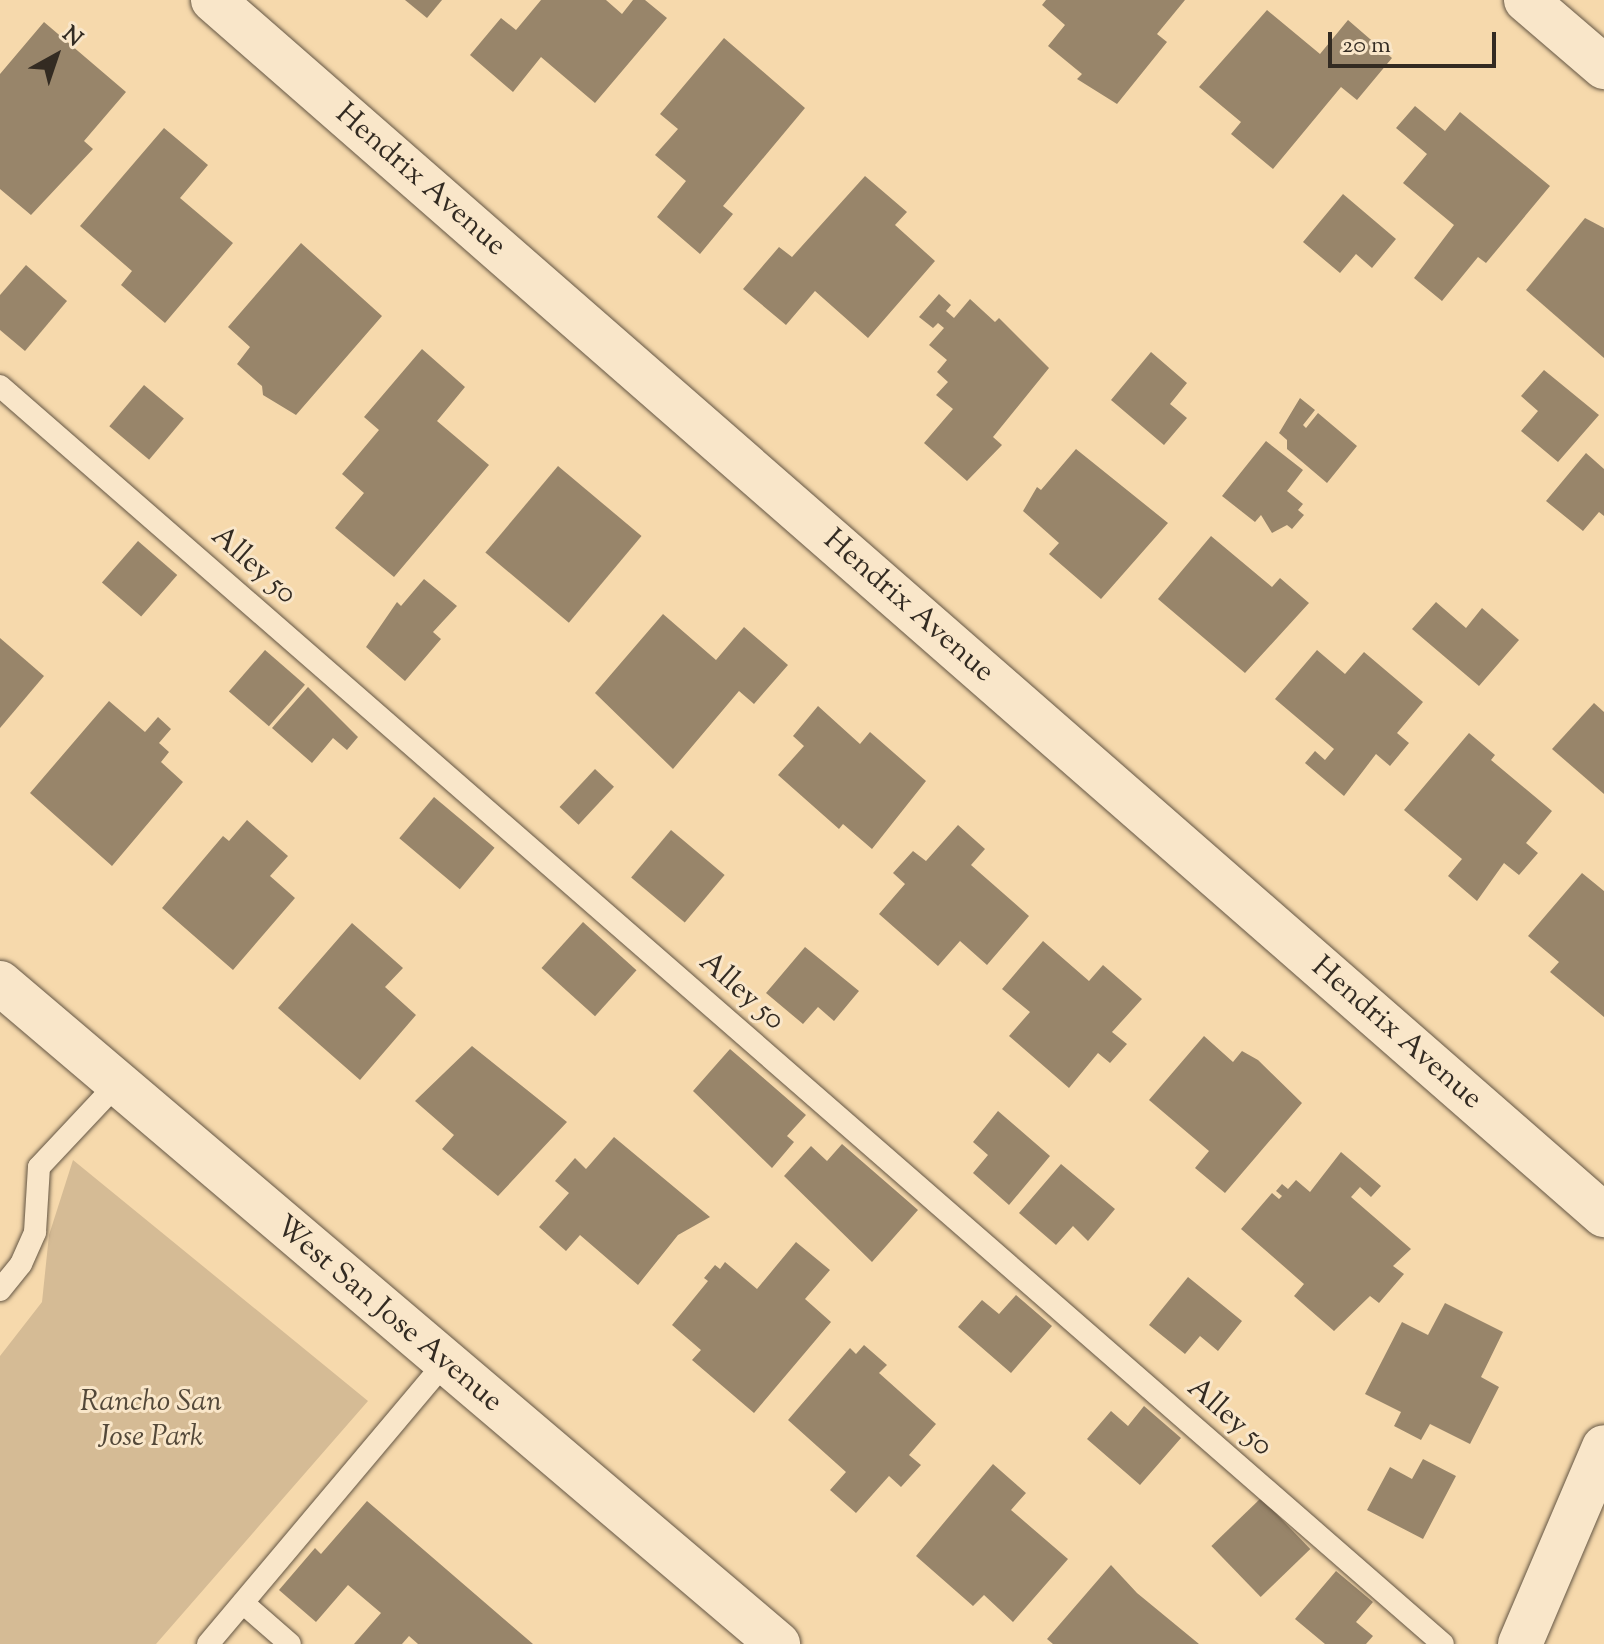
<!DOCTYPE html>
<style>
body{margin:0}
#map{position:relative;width:1604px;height:1644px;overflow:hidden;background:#f6d9ac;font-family:"Sorts Mill Goudy",serif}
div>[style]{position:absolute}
.green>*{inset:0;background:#d5bb95}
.building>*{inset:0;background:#98856a;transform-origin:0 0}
.roads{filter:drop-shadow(0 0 2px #645644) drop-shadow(0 0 2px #645644)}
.service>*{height:22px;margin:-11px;padding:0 11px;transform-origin:11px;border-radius:11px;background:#f9e6c9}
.minor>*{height:44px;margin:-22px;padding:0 22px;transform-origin:22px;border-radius:22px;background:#f9e6c9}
.tertiary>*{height:44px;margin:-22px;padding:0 22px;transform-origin:22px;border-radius:22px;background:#f9e6c9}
span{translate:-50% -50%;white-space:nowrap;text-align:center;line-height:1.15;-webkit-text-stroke:6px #f9e6c9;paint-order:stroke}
.street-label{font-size:30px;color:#332b22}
.park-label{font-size:30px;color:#534839;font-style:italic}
.north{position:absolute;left:16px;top:16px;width:80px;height:80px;-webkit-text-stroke:6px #f9e6c9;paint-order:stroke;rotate:40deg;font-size:22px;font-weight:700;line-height:32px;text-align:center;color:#332b22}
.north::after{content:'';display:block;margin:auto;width:28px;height:36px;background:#332b22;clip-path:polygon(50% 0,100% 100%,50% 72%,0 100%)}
.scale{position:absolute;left:1328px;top:32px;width:168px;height:36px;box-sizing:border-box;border:4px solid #332b22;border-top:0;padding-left:10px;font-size:24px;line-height:28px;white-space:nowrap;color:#332b22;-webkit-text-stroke:6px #f9e6c9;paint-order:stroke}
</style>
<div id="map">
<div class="green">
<div style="clip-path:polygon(73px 1160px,368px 1401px,156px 1644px,0 1644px,0 1356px,42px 1302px,49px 1235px)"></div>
</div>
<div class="building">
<div style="clip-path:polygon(405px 0,442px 0,427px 18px)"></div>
<div style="clip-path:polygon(541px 0,606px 0,622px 14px,633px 0,645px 0,667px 18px,595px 103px,541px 57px,513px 92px,470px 55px,501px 18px,516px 30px)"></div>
<div style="clip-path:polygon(1046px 0,1185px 0,1157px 34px,1167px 42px,1117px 104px,1077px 79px,1082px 74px,1048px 46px,1065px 25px,1042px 5px)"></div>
<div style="clip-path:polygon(1267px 10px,1320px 54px,1348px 20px,1392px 58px,1357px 100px,1341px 87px,1273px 169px,1231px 134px,1241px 122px,1199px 87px)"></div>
<div style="clip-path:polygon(44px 22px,126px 92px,84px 141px,93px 149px,31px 215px,0 189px,0 74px)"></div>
<div style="clip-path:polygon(724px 38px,805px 108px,723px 206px,733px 214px,700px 254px,657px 217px,686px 181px,655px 155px,678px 129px,660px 114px)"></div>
<div style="clip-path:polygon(1415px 106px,1445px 131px,1460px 112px,1550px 186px,1486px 263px,1478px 257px,1442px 301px,1414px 278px,1454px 225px,1403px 183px,1427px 154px,1396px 128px)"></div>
<div style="clip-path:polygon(164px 128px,208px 165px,180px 198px,233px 243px,165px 323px,121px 285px,132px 271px,80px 226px)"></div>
<div style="clip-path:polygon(865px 176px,907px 212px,895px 225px,935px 261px,868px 338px,815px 291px,786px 325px,743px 289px,779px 247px,792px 257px)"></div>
<div style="clip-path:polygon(1343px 194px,1396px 239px,1372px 268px,1356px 254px,1340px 273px,1303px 242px)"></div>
<div style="clip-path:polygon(1585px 218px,1604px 228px,1604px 358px,1526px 290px)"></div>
<div style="clip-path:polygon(301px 243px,382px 316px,296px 415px,263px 395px,262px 386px,237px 364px,250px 347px,228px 327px)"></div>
<div style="clip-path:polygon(26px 265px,67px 301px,25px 351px,0 330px,0 295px)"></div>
<div style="clip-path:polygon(939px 294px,951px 305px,946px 311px,954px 318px,970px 299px,995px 322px,999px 318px,1049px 368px,993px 437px,1002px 445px,967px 481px,924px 443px,953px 409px,936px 395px,948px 382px,937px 372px,947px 360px,929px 345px,944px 328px,938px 323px,933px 328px,919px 317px)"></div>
<div style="clip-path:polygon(422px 349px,465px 387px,437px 421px,489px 465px,394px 577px,335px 528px,364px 493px,342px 474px,379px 430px,364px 417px)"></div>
<div style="clip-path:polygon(1151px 352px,1187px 383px,1170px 404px,1187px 418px,1164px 445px,1111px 400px)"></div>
<div style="clip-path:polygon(1544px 370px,1599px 415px,1558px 462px,1521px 431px,1538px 411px,1521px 396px)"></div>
<div style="left:144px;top:385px;width:52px;height:54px;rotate:40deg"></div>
<div style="clip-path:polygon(1300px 398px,1315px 410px,1303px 425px,1306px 428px,1318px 413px,1357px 446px,1327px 483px,1287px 449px,1287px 440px,1279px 433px)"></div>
<div style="clip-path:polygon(1266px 441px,1303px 470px,1287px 491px,1303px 504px,1298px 510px,1304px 515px,1292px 529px,1287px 525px,1272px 533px,1261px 515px,1255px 522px,1222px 496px)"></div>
<div style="clip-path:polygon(1076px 449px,1168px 523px,1101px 599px,1049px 554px,1059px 543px,1023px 511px,1037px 487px,1041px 490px)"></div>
<div style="clip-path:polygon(1586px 453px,1604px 469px,1604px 516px,1599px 512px,1583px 531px,1546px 501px)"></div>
<div style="left:558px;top:466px;width:109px;height:113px;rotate:40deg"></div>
<div style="clip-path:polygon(1211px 536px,1272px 587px,1280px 578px,1309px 603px,1245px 673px,1158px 599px)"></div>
<div style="left:138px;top:541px;width:52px;height:55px;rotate:41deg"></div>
<div style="clip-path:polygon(424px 579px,457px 606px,433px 632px,441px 639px,405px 681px,366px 647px,397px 602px,401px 606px)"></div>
<div style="clip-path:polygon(1436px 602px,1466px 628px,1482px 608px,1519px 640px,1479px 686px,1412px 629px)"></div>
<div style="clip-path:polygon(663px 614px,716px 660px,744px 627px,788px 665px,754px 704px,739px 691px,673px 769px,595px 693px)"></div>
<div style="clip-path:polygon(0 638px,44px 676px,0 728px)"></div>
<div style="left:265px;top:650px;width:53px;height:55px;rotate:41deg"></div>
<div style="clip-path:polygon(1317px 650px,1345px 674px,1364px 652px,1423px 702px,1397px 733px,1409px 743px,1390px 766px,1376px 754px,1344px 796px,1305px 763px,1315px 751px,1325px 760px,1334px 749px,1275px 699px)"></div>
<div style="clip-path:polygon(308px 687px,358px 737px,347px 750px,333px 738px,312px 763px,272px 728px)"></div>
<div style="clip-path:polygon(109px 701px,145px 732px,158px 717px,171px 729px,159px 743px,169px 752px,161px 762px,183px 782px,112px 866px,30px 793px)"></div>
<div style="clip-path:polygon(1594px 703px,1604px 712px,1604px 794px,1552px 749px)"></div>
<div style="clip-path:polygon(818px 706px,860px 744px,870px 732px,926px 781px,872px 849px,843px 824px,839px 829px,778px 775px,804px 746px,793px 736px)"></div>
<div style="clip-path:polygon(1469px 733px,1495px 755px,1491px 760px,1552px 811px,1526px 843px,1538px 853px,1519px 875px,1504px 863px,1477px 901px,1448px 876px,1462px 859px,1404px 810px)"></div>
<div style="left:595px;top:769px;width:26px;height:52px;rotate:43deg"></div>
<div style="left:434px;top:797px;width:79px;height:54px;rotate:40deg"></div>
<div style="clip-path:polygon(247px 820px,288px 856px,270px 876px,295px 898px,233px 970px,162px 908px,223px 836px,229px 841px)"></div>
<div style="clip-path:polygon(958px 825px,985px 849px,971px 865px,1029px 916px,987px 965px,960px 941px,938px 966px,879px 914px,905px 884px,893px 873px,913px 851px,926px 861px)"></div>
<div style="left:671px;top:830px;width:70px;height:62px;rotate:40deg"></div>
<div style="clip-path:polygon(1582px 873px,1604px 891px,1604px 1017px,1550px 972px,1559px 962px,1528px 936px)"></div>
<div style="left:583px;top:922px;width:72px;height:62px;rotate:42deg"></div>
<div style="clip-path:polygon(352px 923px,403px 968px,385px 987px,416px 1015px,360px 1080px,278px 1008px)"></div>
<div style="clip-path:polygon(1043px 941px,1089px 981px,1103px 965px,1142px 999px,1112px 1032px,1127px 1044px,1110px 1063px,1098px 1053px,1069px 1088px,1009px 1036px,1030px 1012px,1002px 989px)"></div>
<div style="clip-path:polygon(805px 947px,859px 991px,834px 1021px,818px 1007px,803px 1024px,766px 993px)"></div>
<div style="clip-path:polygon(1204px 1036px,1233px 1062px,1242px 1051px,1258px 1060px,1302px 1103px,1225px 1193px,1195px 1168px,1209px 1151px,1149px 1100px)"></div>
<div style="clip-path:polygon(472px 1046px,567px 1122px,498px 1196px,442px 1149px,454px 1135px,415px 1101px)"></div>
<div style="clip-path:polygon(730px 1049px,806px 1115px,787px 1136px,794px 1142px,772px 1168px,693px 1091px)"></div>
<div style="clip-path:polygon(998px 1111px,1050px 1156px,1009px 1205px,973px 1173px,988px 1155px,973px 1142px)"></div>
<div style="clip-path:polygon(614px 1137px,710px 1217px,678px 1235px,638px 1285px,580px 1235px,566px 1251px,539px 1227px,569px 1193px,555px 1181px,575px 1158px,586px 1169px)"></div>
<div style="clip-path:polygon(842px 1144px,918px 1210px,872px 1262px,784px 1176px,811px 1146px,827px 1161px)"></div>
<div style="clip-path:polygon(1341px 1152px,1381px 1186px,1371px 1197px,1360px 1187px,1351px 1197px,1411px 1249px,1393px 1266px,1404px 1274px,1379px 1303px,1370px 1296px,1334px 1331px,1294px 1296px,1304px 1284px,1241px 1229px,1272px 1193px,1279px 1199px,1282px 1196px,1276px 1191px,1282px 1184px,1288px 1189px,1296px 1180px,1310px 1192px)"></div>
<div style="clip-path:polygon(1061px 1164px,1115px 1209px,1088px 1241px,1073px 1226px,1056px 1245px,1019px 1213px)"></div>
<div style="clip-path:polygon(796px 1242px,830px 1270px,805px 1299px,831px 1322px,754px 1413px,692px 1360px,701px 1350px,672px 1325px,708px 1281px,704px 1278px,715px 1265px,720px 1269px,725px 1262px,757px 1289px)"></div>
<div style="clip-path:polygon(1188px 1277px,1242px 1321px,1218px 1351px,1200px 1336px,1185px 1354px,1149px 1325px)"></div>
<div style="clip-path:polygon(1016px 1295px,1052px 1326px,1011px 1373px,958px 1327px,982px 1300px,999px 1314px)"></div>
<div style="clip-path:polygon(1445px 1303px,1503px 1332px,1481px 1377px,1499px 1387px,1470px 1444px,1430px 1424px,1421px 1440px,1394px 1426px,1401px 1412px,1365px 1394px,1402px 1322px,1428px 1335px)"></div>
<div style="clip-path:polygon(864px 1345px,887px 1365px,879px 1373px,936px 1424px,909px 1455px,921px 1465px,901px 1487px,889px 1476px,856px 1513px,830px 1490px,846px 1472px,788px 1420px,850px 1348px,856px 1354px)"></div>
<div style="clip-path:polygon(1144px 1406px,1181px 1438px,1140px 1485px,1087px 1439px,1111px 1411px,1128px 1426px)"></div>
<div style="clip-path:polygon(1423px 1459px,1456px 1476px,1423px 1539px,1367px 1510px,1390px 1467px,1412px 1479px)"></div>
<div style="clip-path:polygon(993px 1464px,1026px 1493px,1011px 1510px,1068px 1559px,1013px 1622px,984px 1595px,973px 1606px,916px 1556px)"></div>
<div style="left:1261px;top:1498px;width:71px;height:69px;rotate:46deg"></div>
<div style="clip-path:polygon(367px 1501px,533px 1644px,418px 1644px,409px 1636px,402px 1644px,354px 1644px,381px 1613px,348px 1585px,316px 1622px,279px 1590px,315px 1548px,321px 1554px)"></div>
<div style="clip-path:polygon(1111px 1565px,1137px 1593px,1199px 1644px,1053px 1644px,1047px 1639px)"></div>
<div style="clip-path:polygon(1336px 1571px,1373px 1602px,1356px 1622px,1373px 1636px,1366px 1644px,1325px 1644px,1295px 1619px)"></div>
</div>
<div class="roads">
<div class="service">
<div style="left:0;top:386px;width:1914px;rotate:41.08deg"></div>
<div style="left:0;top:1290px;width:33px;rotate:-51deg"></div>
<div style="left:21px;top:1264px;width:35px;rotate:-66deg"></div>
<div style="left:35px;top:1232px;width:65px;rotate:-86.5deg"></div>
<div style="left:39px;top:1167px;width:114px;rotate:-46.8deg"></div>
<div style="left:243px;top:1603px;width:62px;rotate:41.1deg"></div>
<div style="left:208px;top:1644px;width:366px;rotate:-49.9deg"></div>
</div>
<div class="minor">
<div style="left:213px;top:0;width:1847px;rotate:41.14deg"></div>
<div style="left:1526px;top:0;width:103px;rotate:40.7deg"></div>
<div style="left:1520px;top:1644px;width:214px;rotate:-66.9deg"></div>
</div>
<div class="tertiary">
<div style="left:0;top:983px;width:1021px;rotate:40.35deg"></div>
</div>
</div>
<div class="street-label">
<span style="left:420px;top:181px;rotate:41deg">Hendrix Avenue</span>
<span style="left:253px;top:566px;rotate:41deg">Alley 50</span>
<span style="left:908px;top:607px;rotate:41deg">Hendrix Avenue</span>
<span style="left:741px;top:992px;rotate:41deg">Alley 50</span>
<span style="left:1396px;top:1034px;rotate:41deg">Hendrix Avenue</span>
<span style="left:388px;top:1315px;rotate:40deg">West San Jose Avenue</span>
<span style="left:1229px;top:1418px;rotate:41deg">Alley 50</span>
</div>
<div class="park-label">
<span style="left:151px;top:1420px">Rancho San<br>Jose Park</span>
</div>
<div class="north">N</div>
<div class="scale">20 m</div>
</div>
